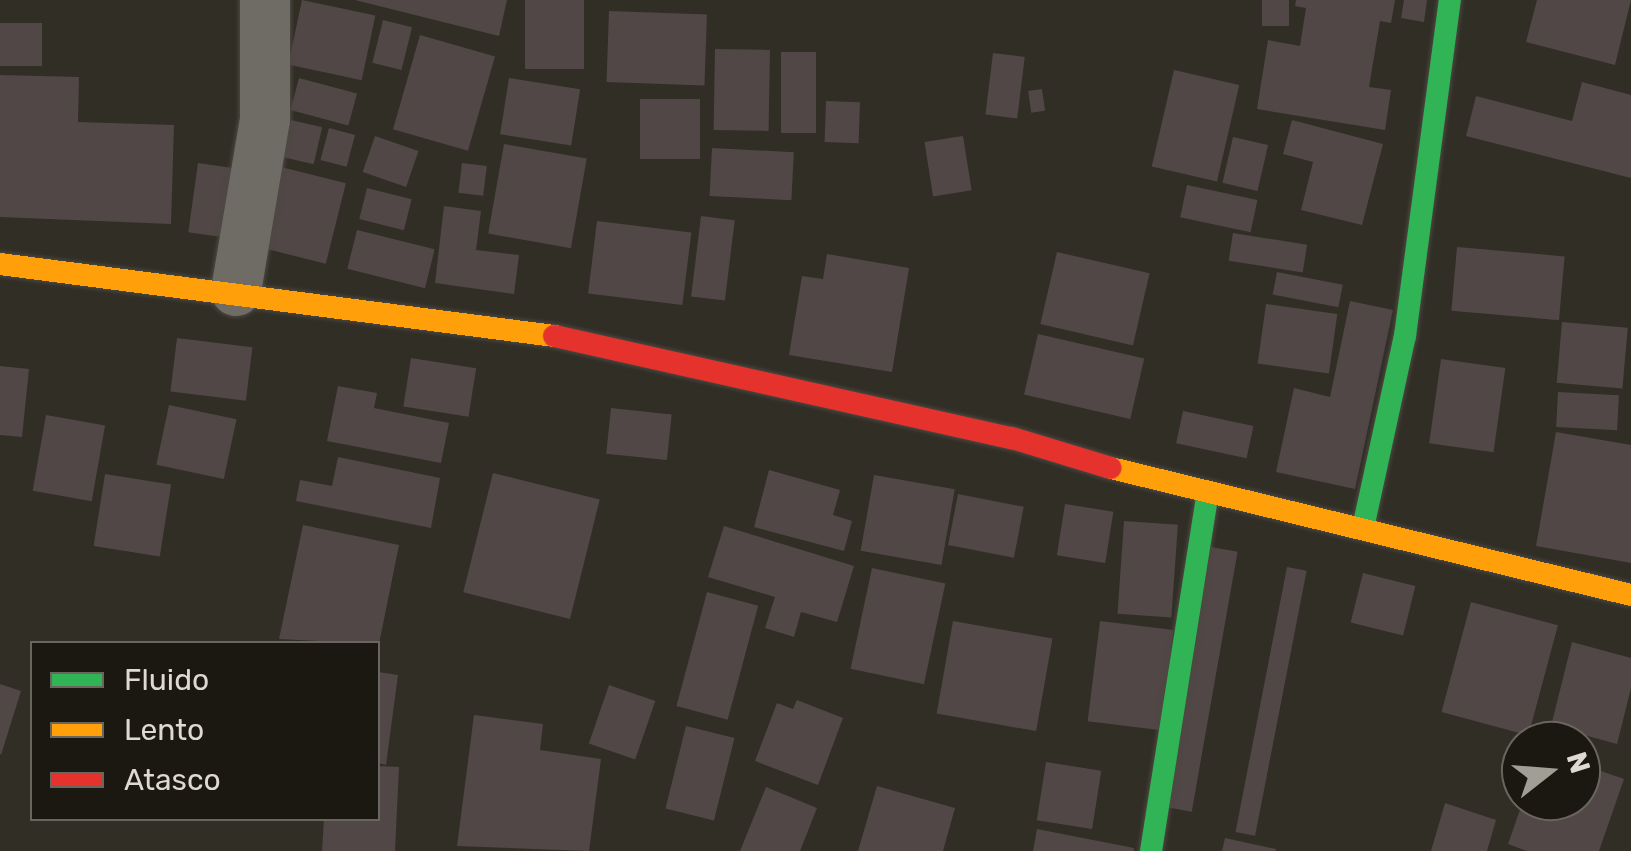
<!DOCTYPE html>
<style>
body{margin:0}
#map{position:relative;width:1631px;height:851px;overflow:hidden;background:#312e26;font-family:Rubik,sans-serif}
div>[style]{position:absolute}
.building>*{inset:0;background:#514746;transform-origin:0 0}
.roads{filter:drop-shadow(0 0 2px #4c4942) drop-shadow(0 0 2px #4c4942)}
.street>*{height:50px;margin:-25px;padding:0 25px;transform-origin:25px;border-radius:25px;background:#6f6c66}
.fast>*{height:22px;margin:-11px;padding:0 11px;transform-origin:11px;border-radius:11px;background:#30b455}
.slow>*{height:22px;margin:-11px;padding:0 11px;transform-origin:11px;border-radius:11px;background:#ff9f0a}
.jam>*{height:22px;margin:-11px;padding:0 11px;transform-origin:11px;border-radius:11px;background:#e5322d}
span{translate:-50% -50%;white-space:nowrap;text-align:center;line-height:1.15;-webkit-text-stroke:8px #1b1811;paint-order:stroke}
.legend{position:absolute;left:30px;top:641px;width:350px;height:180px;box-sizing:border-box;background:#1b1811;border:2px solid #69665e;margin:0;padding:12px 18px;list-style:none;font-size:30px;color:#dedad1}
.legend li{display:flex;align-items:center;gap:20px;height:50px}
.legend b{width:50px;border:2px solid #69665e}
.north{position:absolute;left:1501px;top:721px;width:100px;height:100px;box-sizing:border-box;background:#1b1811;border:2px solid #69665e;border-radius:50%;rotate:73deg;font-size:28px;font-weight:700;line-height:40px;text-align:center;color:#dedad1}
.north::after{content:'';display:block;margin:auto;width:35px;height:45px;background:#a19e95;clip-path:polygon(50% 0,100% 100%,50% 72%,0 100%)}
</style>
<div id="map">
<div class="building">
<div style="left:302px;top:0;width:75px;height:66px;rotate:12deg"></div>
<div style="clip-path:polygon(355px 0,507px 0,499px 36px)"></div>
<div style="left:525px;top:0;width:59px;height:69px"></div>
<div style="left:1262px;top:0;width:27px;height:26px"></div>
<div style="clip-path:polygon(1296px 0,1395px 0,1391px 23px,1380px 21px,1369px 87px,1391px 90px,1385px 130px,1257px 109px,1268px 40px,1300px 46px,1306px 8px,1295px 6px)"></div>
<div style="clip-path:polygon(1404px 0,1427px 0,1424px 22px,1401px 18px)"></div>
<div style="clip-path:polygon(1537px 0,1631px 0,1615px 65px,1526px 42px)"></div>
<div style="left:609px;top:11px;width:98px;height:71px;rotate:2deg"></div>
<div style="left:383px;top:20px;width:30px;height:44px;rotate:14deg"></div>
<div style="left:0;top:23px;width:42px;height:43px"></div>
<div style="left:420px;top:35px;width:78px;height:98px;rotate:16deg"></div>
<div style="left:715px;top:49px;width:55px;height:81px;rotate:1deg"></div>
<div style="left:781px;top:52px;width:35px;height:81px"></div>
<div style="left:993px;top:53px;width:32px;height:62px;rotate:7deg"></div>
<div style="left:1174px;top:70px;width:67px;height:99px;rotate:13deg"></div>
<div style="clip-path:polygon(0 75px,79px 77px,78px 122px,174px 125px,171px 224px,0 217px)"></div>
<div style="left:299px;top:78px;width:60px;height:33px;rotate:15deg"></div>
<div style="left:509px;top:78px;width:72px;height:57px;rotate:9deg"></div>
<div style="clip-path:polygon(1582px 82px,1631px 95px,1631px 178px,1466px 136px,1476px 96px,1572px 121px)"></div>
<div style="left:1042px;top:89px;width:22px;height:14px;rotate:82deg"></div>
<div style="left:640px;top:99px;width:60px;height:60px"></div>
<div style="left:826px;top:101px;width:34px;height:41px;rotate:2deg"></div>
<div style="left:291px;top:120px;width:32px;height:38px;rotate:13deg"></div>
<div style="clip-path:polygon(1292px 120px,1383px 144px,1362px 225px,1301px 210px,1313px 162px,1283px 154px)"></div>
<div style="left:329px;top:128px;width:27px;height:33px;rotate:15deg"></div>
<div style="left:375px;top:136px;width:46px;height:38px;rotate:19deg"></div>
<div style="left:963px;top:136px;width:55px;height:39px;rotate:81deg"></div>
<div style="left:1233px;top:137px;width:36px;height:47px;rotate:13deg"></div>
<div style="left:504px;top:144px;width:84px;height:91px;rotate:10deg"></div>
<div style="left:712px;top:148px;width:82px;height:48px;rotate:3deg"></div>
<div style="left:198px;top:163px;width:37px;height:70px;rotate:8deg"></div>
<div style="left:462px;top:163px;width:25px;height:30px;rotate:7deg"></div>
<div style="left:277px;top:166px;width:71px;height:83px;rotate:14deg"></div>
<div style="left:1187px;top:185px;width:72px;height:33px;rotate:12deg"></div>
<div style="left:367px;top:188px;width:46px;height:32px;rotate:14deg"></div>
<div style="clip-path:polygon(444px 206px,481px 211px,476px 250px,519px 255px,514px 294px,435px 283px)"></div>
<div style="left:701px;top:216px;width:34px;height:81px;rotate:7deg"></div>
<div style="left:597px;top:221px;width:95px;height:73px;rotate:7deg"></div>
<div style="left:357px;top:230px;width:80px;height:40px;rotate:14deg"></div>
<div style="left:1233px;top:233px;width:75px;height:28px;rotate:9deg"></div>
<div style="left:1457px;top:247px;width:108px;height:64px;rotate:5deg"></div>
<div style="left:1057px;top:252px;width:95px;height:74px;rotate:13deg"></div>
<div style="clip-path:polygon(827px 254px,909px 268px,892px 372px,789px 355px,802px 276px,823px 279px)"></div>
<div style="left:1277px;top:272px;width:67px;height:23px;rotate:11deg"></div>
<div style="clip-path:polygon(1350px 301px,1393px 310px,1355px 489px,1276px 472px,1294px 388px,1330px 397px)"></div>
<div style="left:1266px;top:304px;width:72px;height:60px;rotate:8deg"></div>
<div style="left:1562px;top:322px;width:66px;height:61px;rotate:5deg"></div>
<div style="left:1038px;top:334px;width:109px;height:62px;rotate:13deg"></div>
<div style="left:177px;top:338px;width:76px;height:54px;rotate:7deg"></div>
<div style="left:411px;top:358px;width:66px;height:49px;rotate:9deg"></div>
<div style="left:1441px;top:359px;width:65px;height:85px;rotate:8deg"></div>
<div style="clip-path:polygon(0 366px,29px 369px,22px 437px,0 435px)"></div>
<div style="clip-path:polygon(338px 386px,377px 393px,374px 408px,449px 423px,441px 463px,327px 441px)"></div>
<div style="left:1558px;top:392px;width:61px;height:35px;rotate:3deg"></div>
<div style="left:169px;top:405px;width:69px;height:61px;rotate:12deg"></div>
<div style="left:611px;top:408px;width:61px;height:46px;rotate:6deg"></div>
<div style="left:1183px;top:411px;width:72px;height:33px;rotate:12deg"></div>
<div style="left:46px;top:415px;width:60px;height:77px;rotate:10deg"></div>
<div style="clip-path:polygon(1556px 432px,1631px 445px,1631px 563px,1536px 546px)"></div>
<div style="clip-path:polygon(338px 457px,440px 478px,431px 528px,296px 501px,300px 480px,332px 486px)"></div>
<div style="clip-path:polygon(769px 470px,840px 490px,833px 515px,852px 521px,844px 551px,754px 527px)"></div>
<div style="left:493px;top:473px;width:110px;height:123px;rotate:14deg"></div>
<div style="left:105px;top:474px;width:67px;height:73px;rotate:9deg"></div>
<div style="left:874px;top:475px;width:82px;height:77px;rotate:10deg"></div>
<div style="left:958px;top:494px;width:67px;height:52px;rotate:11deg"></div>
<div style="left:1065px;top:504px;width:49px;height:52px;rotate:9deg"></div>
<div style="left:1124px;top:521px;width:54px;height:93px;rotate:4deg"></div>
<div style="clip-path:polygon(303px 525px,399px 545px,379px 644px,279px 639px)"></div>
<div style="clip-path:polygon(724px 526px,854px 566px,837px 622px,801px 612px,794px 637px,765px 628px,775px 597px,708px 577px)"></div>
<div style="left:1211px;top:547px;width:27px;height:264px;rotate:10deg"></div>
<div style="left:1287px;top:567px;width:20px;height:270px;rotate:11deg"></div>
<div style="left:872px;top:568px;width:75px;height:103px;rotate:12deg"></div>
<div style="left:1363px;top:573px;width:54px;height:51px;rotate:14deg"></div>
<div style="left:707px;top:592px;width:53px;height:118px;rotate:15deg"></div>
<div style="left:1471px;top:602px;width:90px;height:114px;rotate:15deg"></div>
<div style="left:953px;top:621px;width:101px;height:94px;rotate:10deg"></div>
<div style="left:1100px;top:621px;width:74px;height:101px;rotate:7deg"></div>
<div style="clip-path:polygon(1572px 642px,1631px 658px,1631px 688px,1617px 744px,1551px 726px)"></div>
<div style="clip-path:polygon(378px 672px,398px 675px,386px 765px,378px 763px)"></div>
<div style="clip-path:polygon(0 684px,21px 691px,1px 755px,0 754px)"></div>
<div style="left:609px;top:685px;width:49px;height:62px;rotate:19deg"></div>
<div style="clip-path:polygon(797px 700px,843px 718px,818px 785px,755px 761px,777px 703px,793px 709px)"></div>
<div style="clip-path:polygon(474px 715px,543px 724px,540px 750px,601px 759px,589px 851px,457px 846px)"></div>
<div style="left:686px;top:726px;width:50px;height:85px;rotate:14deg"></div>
<div style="left:1046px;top:762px;width:56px;height:59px;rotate:9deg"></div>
<div style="clip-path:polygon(1581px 764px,1624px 779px,1599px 851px,1527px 851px,1508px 844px,1523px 801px,1581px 801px)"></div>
<div style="clip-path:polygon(378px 766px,399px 767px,395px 851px,322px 851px,324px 818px,378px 818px)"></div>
<div style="clip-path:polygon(877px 786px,955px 808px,943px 851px,858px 851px)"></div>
<div style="clip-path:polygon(766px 787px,817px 808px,800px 851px,740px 851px)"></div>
<div style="clip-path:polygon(1445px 803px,1496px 820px,1487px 851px,1431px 851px)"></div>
<div style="clip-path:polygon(1037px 829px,1134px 848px,1134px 851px,1033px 851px)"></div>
<div style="clip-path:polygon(1225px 838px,1276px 849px,1276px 851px,1222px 851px)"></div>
</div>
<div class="roads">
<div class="street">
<div style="left:236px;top:291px;width:173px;rotate:-80.4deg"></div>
<div style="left:265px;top:120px;width:120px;rotate:-90deg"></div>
</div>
<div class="fast">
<div style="left:1363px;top:528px;width:197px;rotate:-77.7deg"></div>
<div style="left:1405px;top:336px;width:339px;rotate:-82.4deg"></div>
<div style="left:1151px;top:851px;width:359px;rotate:-81deg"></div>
</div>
<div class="slow">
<div style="left:0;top:264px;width:559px;rotate:7.4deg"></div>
<div style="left:1111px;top:468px;width:535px;rotate:13.72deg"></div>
</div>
<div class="jam">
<div style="left:554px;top:336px;width:469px;rotate:12.6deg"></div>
<div style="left:1012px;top:438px;width:103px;rotate:16.9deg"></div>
</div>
</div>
<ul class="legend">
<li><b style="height:12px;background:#30b455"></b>Fluido</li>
<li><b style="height:12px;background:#ff9f0a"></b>Lento</li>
<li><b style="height:12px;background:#e5322d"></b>Atasco</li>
</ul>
<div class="north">N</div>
</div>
